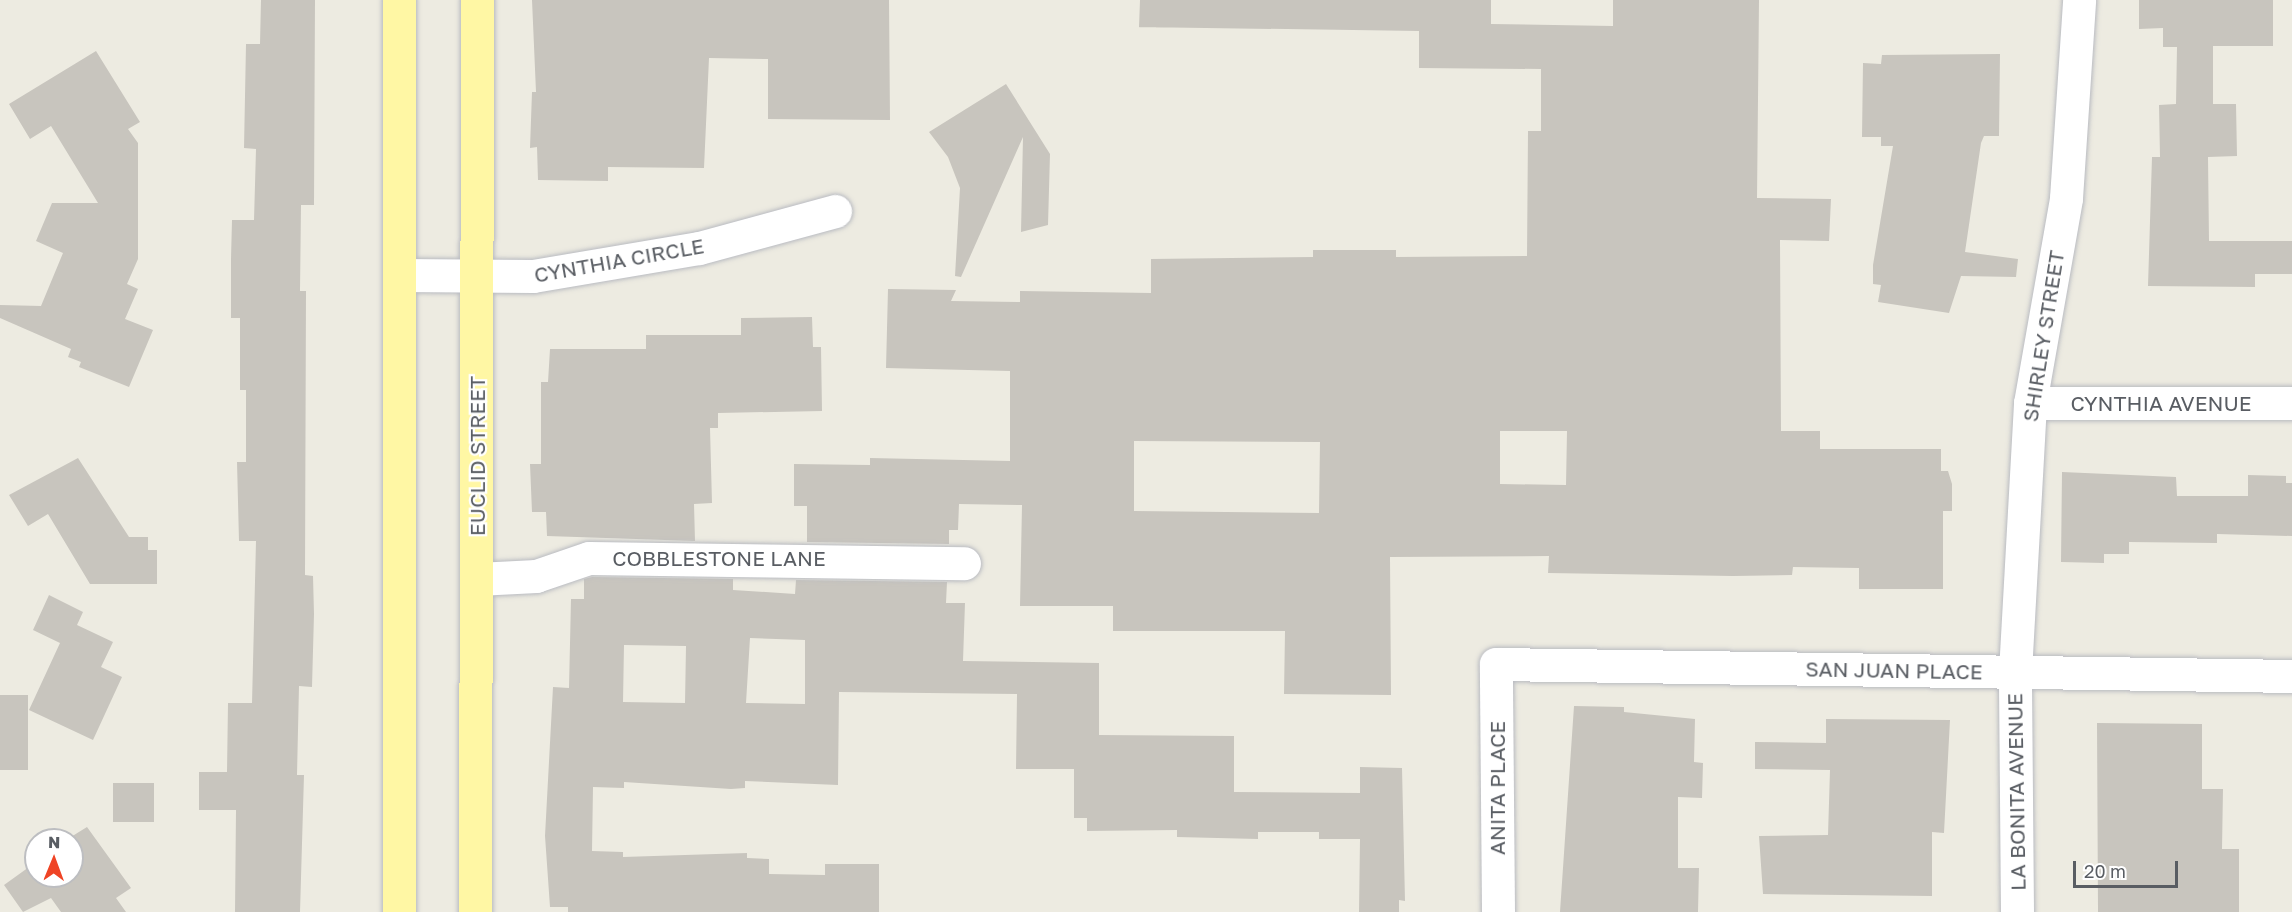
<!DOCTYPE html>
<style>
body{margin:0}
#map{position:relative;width:2292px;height:912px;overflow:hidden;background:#edebe1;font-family:"Golos Text",sans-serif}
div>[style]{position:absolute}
.building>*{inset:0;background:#c8c5be;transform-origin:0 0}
.roads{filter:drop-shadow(0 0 2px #b9bbc1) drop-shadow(0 0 2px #b9bbc1)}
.minor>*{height:33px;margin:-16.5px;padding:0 16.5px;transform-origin:16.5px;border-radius:16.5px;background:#fff}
.major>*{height:33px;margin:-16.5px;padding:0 16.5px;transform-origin:16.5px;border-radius:16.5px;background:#fff7a4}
span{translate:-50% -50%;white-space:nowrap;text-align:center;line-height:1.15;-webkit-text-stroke:4.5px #fff;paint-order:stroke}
.street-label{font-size:21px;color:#595d63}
.north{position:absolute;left:24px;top:828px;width:60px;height:60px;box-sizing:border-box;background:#fff;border:2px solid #bdbec1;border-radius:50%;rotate:1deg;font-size:16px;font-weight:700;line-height:24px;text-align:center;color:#595d63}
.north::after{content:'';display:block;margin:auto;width:21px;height:27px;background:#ef4425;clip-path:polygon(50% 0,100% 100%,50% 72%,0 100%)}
.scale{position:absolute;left:2073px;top:861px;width:105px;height:27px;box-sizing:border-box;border:3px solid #595d63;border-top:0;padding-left:8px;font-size:18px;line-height:21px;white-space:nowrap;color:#595d63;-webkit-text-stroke:4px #fff;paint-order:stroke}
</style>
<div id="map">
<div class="building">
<div style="clip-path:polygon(261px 0,315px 0,314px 205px,301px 205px,300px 291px,306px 291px,305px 575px,313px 576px,314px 614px,312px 687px,299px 686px,297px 775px,304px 775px,300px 912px,235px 912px,236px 810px,199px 810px,199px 772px,227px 772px,228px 703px,252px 703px,256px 541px,239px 541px,237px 462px,246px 462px,246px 390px,240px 390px,240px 318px,231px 318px,231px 259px,232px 220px,254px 220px,256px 149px,244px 148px,246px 44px,260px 44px)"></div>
<div style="clip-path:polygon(532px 0,889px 0,890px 120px,768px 119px,768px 59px,709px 58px,704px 168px,608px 167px,608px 181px,538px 180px,537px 147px,530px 148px,532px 92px,536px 92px)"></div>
<div style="clip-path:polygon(evenodd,1140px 0,1491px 0,1491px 24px,1613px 26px,1613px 0,1759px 0,1757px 198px,1831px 199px,1829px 241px,1780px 240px,1781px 431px,1820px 431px,1820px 449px,1941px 449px,1941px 471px,1948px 471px,1952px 484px,1952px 511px,1943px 511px,1943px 589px,1859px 589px,1859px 568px,1793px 567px,1792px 575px,1733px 576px,1548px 573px,1549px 556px,1390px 557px,1391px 695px,1284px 694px,1285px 631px,1113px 631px,1113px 606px,1020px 606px,1022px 505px,959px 504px,958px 530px,949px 530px,949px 544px,807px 542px,807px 506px,794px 506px,794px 464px,870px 465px,870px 458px,1010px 461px,1010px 371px,886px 368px,888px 289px,956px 290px,951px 301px,1020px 302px,1020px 291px,1151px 293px,1151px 259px,1313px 257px,1313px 250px,1396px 250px,1396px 257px,1527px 256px,1528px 131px,1541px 131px,1541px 69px,1419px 68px,1419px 31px,1139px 27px,1140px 0,1500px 431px,1567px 431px,1566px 485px,1500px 484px,1500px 431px,1140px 0,1134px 441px,1320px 442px,1319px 513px,1134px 511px,1134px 441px)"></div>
<div style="clip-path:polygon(2139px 0,2273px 0,2273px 46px,2213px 46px,2213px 104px,2236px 104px,2237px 156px,2208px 157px,2209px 241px,2292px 241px,2292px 274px,2255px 274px,2255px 287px,2148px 286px,2152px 157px,2160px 157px,2159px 105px,2176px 104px,2177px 47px,2163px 47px,2163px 28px,2139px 29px)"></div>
<div style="clip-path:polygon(96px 51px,140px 122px,128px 129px,138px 143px,138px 259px,127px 284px,138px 289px,125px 319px,153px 330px,129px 387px,79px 367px,81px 362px,68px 357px,71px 349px,0 318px,0 305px,41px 306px,63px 253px,36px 241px,52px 203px,98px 203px,51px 126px,30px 139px,9px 104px)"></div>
<div style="clip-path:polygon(2000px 54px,1999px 136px,1984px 136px,1981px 143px,1965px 252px,2018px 259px,2016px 277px,1961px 276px,1949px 313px,1878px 302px,1881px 285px,1873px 284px,1873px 265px,1893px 146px,1881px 146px,1881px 137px,1862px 137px,1863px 63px,1881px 64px,1882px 55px)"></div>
<div style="clip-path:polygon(1006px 84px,1050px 154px,1048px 225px,1021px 232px,1023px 137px,961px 277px,955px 276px,960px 188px,948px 157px,929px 132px)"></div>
<div style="clip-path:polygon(812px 317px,813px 347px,821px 347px,822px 411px,718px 413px,718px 428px,710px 428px,712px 503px,694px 504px,695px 541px,547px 536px,546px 512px,532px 512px,530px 464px,541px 464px,541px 382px,548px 382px,550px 349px,646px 349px,646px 335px,741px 335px,741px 318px)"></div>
<div style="clip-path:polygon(78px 458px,129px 537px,148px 537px,148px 550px,157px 550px,157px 584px,90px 584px,48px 514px,28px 526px,9px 495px)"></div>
<div style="clip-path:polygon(2062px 472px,2176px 477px,2177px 496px,2248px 496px,2248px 475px,2286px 476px,2286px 483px,2292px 483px,2292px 536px,2217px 534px,2217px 543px,2129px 542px,2129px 554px,2104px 554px,2104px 563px,2061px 562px)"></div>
<div style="clip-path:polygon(evenodd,592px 577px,733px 579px,733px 590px,795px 594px,796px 580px,947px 582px,946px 603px,965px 603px,963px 661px,1099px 663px,1099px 735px,1234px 736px,1234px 792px,1360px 793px,1360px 767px,1402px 768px,1405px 901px,1399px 900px,1399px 912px,1359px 912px,1360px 839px,1319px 839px,1319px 832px,1258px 832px,1258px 839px,1177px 837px,1177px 830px,1087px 831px,1087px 818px,1074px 818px,1074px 769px,1016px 769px,1017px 694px,839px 692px,838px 785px,745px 781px,745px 788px,731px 789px,624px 782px,624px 788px,593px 787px,592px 851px,623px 852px,623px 857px,747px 853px,747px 858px,769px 859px,769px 874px,825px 875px,825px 864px,879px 864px,879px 912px,568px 912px,568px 907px,550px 907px,545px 836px,553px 687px,569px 688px,571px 599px,584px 599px,584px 579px,592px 577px,750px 638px,805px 640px,805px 704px,746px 703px,750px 638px,592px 577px,624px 645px,686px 646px,685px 703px,623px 702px,624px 645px)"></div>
<div style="clip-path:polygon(49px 595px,83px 612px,77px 625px,113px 642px,101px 667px,122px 677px,93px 740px,29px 710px,60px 643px,33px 630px)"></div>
<div style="left:0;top:695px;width:28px;height:75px"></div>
<div style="clip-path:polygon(1574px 706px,1624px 707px,1624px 712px,1695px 719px,1694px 762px,1703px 763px,1702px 798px,1678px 797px,1678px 868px,1699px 868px,1698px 912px,1560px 912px)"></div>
<div style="clip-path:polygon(1826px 719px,1950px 720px,1944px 833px,1932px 832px,1932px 896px,1763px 894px,1759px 836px,1828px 835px,1830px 770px,1755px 769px,1755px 742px,1826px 743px)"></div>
<div style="clip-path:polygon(2097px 723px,2202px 724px,2202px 789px,2223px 789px,2222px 849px,2239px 849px,2239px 912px,2098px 912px)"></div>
<div style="left:113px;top:783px;width:41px;height:39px"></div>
<div style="clip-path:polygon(87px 827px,131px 888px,116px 898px,126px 912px,61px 912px,51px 898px,23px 912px,4px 885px,36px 862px,36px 876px,72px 876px,72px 840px,66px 840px)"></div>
</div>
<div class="roads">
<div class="minor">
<div style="left:399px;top:275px;width:134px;rotate:0.4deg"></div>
<div style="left:533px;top:276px;width:168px;rotate:-9.6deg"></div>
<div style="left:699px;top:248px;width:141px;rotate:-15.2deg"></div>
<div style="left:2030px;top:403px;width:262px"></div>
<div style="left:477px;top:579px;width:59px;rotate:-2.9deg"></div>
<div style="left:536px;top:576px;width:56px;rotate:-18.8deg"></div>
<div style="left:589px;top:558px;width:375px;rotate:0.8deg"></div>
<div style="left:1498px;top:912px;width:248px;rotate:-90.5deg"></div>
<div style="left:1496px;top:664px;width:796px;rotate:0.86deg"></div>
<div style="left:2017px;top:912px;width:240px;rotate:-90.5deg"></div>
<div style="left:2015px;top:672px;width:269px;rotate:-86.8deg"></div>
<div style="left:2030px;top:403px;width:208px;rotate:-80deg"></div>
<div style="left:2066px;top:198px;width:198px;rotate:-86.2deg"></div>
</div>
<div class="major">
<div style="left:399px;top:912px;width:912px;rotate:-90deg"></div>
<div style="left:475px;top:912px;width:912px;rotate:-89.87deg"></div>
</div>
</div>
<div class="street-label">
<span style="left:619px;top:260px;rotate:-10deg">CYNTHIA CIRCLE</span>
<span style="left:2043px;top:336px;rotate:-81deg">SHIRLEY STREET</span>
<span style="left:2161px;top:403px">CYNTHIA AVENUE</span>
<span style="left:477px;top:456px;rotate:-90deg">EUCLID STREET</span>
<span style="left:719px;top:558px">COBBLESTONE LANE</span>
<span style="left:1894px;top:670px;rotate:1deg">SAN JUAN PLACE</span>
<span style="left:1497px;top:788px;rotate:-90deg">ANITA PLACE</span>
<span style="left:2016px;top:792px;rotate:-91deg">LA BONITA AVENUE</span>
</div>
<div class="north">N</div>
<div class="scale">20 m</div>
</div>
